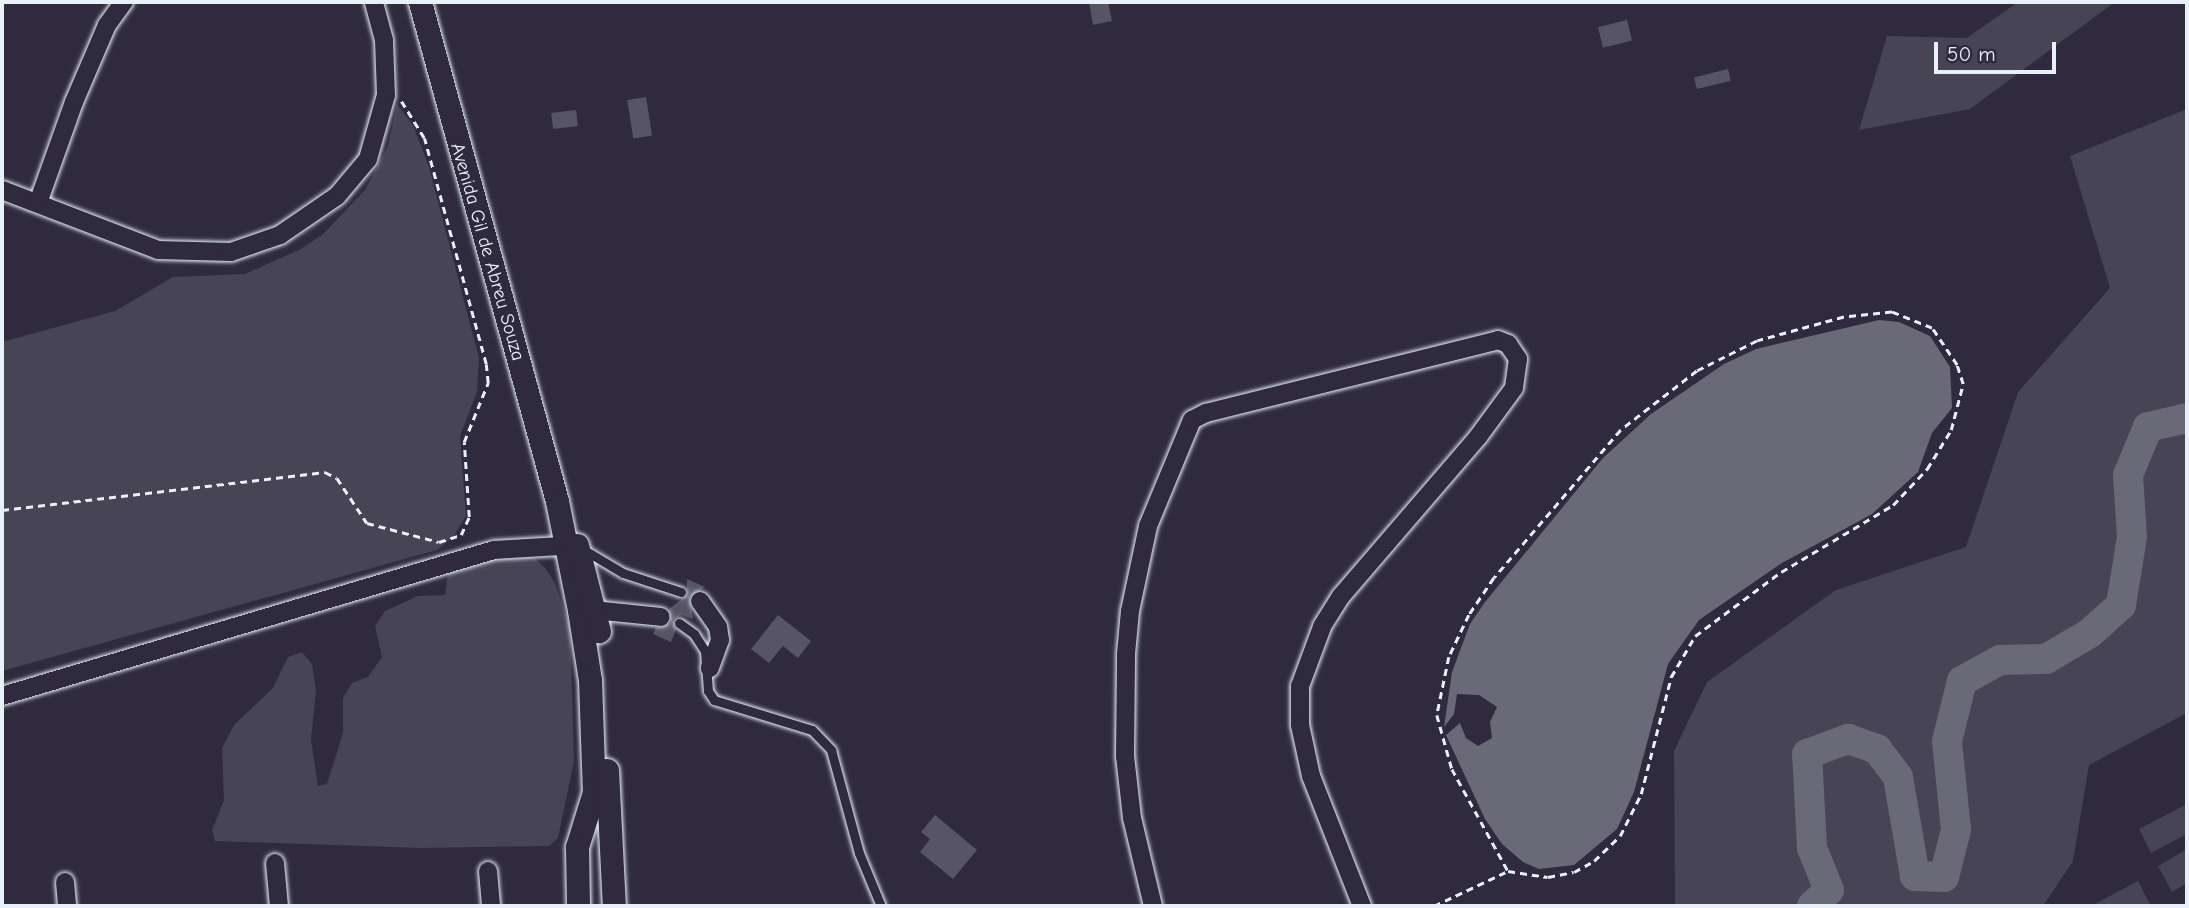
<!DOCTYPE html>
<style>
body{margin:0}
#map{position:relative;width:2189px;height:908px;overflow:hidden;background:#2f2a3d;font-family:"Comic Neue",sans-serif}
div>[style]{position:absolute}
.green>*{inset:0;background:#464455}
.water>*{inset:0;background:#696978}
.river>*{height:30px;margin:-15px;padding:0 15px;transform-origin:15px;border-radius:15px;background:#696978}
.building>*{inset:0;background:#575565;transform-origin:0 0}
.path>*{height:2.5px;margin-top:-1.25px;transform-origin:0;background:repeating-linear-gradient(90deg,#e8f1f8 0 7px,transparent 0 12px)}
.roads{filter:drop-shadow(0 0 2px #e8f1f8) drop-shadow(0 0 2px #e8f1f8)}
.service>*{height:9px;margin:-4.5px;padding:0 4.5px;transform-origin:4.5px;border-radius:4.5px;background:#2f2a3d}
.minor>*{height:18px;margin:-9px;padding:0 9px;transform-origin:9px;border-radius:9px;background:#2f2a3d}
.tertiary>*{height:23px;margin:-11.5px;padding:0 11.5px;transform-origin:11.5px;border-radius:11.5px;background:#2f2a3d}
span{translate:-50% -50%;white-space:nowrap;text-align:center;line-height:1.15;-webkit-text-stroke:5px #2f2a3d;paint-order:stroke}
.street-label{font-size:19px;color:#e8f1f8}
.frame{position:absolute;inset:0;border:4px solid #e8f1f8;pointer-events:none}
.scale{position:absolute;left:1934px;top:42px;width:122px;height:32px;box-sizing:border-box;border:4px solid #e8f1f8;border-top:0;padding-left:9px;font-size:21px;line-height:24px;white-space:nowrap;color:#e8f1f8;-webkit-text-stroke:5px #2f2a3d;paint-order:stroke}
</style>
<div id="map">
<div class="green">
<div style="clip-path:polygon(2018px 2px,2115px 2px,1970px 109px,1859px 130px,1887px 36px,1967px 38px)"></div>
<div style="clip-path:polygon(397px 104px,413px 125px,429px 167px,479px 358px,477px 392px,460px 436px,466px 516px,453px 537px,437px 550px,2px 671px,2px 342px,115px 311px,173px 277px,245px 274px,301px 249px,323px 234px,365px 190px,388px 146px)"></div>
<div style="clip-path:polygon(2187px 109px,2187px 713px,2089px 765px,2073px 861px,2043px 906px,1675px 906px,1674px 751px,1707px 682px,1836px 590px,1966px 547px,2018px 392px,2110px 288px,2070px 156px)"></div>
<div style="clip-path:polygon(510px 555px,534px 558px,545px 568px,555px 583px,570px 628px,574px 761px,558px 838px,549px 846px,421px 848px,215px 841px,212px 830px,224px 800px,222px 748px,234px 725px,273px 688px,288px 657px,302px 652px,312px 664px,316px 691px,311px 740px,318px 786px,327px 784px,343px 733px,343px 698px,352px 683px,368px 677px,382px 657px,375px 626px,385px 611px,418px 596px,445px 595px,448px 572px,464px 565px)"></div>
<div style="clip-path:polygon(2187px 804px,2187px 834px,2151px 853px,2139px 829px)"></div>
<div style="clip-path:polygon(2187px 849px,2187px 883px,2172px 892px,2158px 866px)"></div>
<div style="clip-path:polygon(2138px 881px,2151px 906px,2091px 906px)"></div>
</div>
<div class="water">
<div style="clip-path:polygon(1879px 320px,1899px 322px,1930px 336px,1950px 367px,1952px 408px,1932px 433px,1918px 472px,1872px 514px,1782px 563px,1699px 620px,1668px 664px,1634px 792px,1617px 829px,1574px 865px,1539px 869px,1523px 862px,1502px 844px,1485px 819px,1446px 735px,1460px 723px,1466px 738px,1478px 746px,1492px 738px,1490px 722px,1497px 707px,1479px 695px,1457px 694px,1454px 714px,1444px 727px,1452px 672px,1470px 624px,1485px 602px,1603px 458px,1651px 414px,1724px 364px,1756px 349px)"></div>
</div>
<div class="river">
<div style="left:1812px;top:906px;width:23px;rotate:-43deg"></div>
<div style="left:1829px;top:890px;width:45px;rotate:-112deg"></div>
<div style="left:1812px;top:848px;width:94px;rotate:-93deg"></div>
<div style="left:1807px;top:754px;width:44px;rotate:-20.1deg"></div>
<div style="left:1848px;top:739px;width:31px;rotate:19deg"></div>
<div style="left:1877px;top:749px;width:35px;rotate:53deg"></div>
<div style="left:1898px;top:777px;width:100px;rotate:80.3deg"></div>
<div style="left:1915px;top:876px;width:29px;rotate:2deg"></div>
<div style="left:1944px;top:877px;width:49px;rotate:-75.7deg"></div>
<div style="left:1956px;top:830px;width:89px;rotate:-95.8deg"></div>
<div style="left:1947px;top:741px;width:62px;rotate:-76deg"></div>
<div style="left:1962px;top:681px;width:43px;rotate:-28.9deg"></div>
<div style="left:2000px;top:660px;width:46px;rotate:-1.2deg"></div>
<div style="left:2046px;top:659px;width:51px;rotate:-30.6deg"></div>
<div style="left:2090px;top:633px;width:42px;rotate:-42.1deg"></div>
<div style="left:2121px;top:605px;width:69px;rotate:-80.8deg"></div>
<div style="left:2132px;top:537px;width:62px;rotate:-93.7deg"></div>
<div style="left:2128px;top:475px;width:52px;rotate:-67.4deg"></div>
<div style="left:2148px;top:427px;width:40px;rotate:-13deg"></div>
</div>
<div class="building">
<div style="clip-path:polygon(1089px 2px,1108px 2px,1112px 21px,1093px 25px)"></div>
<div style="left:1627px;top:20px;width:21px;height:30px;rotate:76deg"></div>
<div style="left:1728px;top:69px;width:12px;height:35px;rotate:76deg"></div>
<div style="left:646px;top:97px;width:39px;height:19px;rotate:81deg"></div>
<div style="left:576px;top:110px;width:16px;height:25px;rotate:83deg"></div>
<div style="clip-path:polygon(687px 579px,705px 587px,690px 597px,693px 619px,682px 615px,673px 619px,676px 630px,671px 642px,653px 634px,656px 628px,671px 623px,669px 609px,687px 595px)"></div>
<div style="clip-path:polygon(778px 615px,811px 641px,798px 658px,783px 646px,769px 663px,751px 649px)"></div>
<div style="clip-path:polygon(935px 815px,977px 850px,953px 879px,920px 852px,930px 839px,921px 832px)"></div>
</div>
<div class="path">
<div style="left:2px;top:510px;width:325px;rotate:-6.7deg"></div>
<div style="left:325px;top:472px;width:13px;rotate:27deg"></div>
<div style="left:337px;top:478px;width:54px;rotate:56.3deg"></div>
<div style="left:367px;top:523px;width:74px;rotate:14.8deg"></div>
<div style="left:439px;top:542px;width:23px;rotate:-18deg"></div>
<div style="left:461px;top:535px;width:20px;rotate:-66deg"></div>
<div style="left:469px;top:517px;width:75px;rotate:-93.8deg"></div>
<div style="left:464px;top:442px;width:64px;rotate:-67.9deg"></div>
<div style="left:488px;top:383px;width:19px;rotate:-96deg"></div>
<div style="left:486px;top:364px;width:234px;rotate:-105.3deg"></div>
<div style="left:424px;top:138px;width:44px;rotate:-121.9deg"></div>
<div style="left:1434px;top:906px;width:82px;rotate:-25.3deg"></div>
<div style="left:1508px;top:871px;width:40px;rotate:8.5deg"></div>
<div style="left:1548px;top:877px;width:26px;rotate:-11deg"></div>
<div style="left:1574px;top:872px;width:23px;rotate:-29deg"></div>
<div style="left:1594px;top:861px;width:36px;rotate:-44deg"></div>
<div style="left:1620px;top:836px;width:47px;rotate:-63.4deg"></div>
<div style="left:1641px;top:794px;width:121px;rotate:-75.6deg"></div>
<div style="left:1671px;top:677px;width:48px;rotate:-59.7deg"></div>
<div style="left:1695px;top:636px;width:107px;rotate:-36.7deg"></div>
<div style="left:1781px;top:572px;width:131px;rotate:-30.9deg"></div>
<div style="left:1893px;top:505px;width:50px;rotate:-46.6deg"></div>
<div style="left:1927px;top:469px;width:46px;rotate:-58.4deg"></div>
<div style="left:1951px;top:430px;width:48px;rotate:-75.4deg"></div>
<div style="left:1963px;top:384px;width:20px;rotate:-108deg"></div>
<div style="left:1957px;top:365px;width:45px;rotate:-124deg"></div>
<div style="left:1932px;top:328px;width:43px;rotate:-158.2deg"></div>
<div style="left:1892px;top:312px;width:48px;rotate:174.1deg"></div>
<div style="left:1844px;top:317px;width:90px;rotate:164.6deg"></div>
<div style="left:1757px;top:341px;width:67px;rotate:153.4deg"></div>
<div style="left:1697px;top:371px;width:96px;rotate:142.2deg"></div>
<div style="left:1621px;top:430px;width:195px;rotate:130.6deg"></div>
<div style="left:1494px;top:578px;width:45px;rotate:124deg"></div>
<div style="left:1469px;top:615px;width:47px;rotate:115.5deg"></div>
<div style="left:1449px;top:657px;width:59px;rotate:101.7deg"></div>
<div style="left:1437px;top:715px;width:56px;rotate:74.5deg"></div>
<div style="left:1452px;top:769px;width:116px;rotate:61.2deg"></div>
</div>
<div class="roads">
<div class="service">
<div style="left:581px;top:548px;width:49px;rotate:30.8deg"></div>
<div style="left:623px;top:573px;width:61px;rotate:18.1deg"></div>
<div style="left:679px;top:623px;width:19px;rotate:36deg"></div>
<div style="left:694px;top:634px;width:20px;rotate:57deg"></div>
<div style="left:705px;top:651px;width:40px;rotate:85.7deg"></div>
<div style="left:708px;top:691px;width:11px;rotate:56deg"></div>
<div style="left:714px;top:700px;width:102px;rotate:17deg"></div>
<div style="left:812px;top:730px;width:28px;rotate:46deg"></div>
<div style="left:831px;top:750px;width:107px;rotate:74.8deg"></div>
<div style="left:859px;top:853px;width:57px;rotate:67.5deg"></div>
</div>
<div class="minor">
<div style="left:2px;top:190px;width:167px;rotate:21deg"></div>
<div style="left:158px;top:250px;width:73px;rotate:1.6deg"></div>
<div style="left:231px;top:252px;width:52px;rotate:-19.1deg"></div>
<div style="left:280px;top:235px;width:69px;rotate:-34.4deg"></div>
<div style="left:337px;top:196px;width:48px;rotate:-50deg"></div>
<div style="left:368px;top:159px;width:66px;rotate:-74.3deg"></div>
<div style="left:386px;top:95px;width:55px;rotate:-92.1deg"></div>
<div style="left:384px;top:40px;width:39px;rotate:-105deg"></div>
<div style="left:38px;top:203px;width:107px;rotate:-70.4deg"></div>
<div style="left:74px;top:102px;width:84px;rotate:-66.8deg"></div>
<div style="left:107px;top:25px;width:29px;rotate:-54deg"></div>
<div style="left:700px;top:601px;width:32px;rotate:55deg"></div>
<div style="left:718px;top:627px;width:13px;rotate:81deg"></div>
<div style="left:720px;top:640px;width:30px;rotate:110deg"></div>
<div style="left:584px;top:609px;width:77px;rotate:5.9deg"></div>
<div style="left:2px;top:696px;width:513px;rotate:-16.53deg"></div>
<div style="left:494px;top:550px;width:83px;rotate:-3.4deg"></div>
<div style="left:275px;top:863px;width:43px;rotate:84.7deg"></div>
<div style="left:488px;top:871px;width:35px;rotate:85deg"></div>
<div style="left:65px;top:882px;width:24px;rotate:85deg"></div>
<div style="left:1153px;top:906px;width:90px;rotate:-103.4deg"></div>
<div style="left:1132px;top:818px;width:62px;rotate:-96.4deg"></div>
<div style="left:1125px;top:756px;width:102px;rotate:-89.4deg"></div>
<div style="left:1126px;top:654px;width:43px;rotate:-84.7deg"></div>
<div style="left:1130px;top:611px;width:87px;rotate:-78deg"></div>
<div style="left:1148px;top:526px;width:115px;rotate:-67.5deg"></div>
<div style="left:1192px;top:420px;width:16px;rotate:-27deg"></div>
<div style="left:1206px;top:413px;width:301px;rotate:-14deg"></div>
<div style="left:1498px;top:340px;width:11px;rotate:22deg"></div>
<div style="left:1508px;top:344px;width:18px;rotate:56deg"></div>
<div style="left:1518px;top:359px;width:29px;rotate:98deg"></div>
<div style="left:1514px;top:388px;width:61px;rotate:126.3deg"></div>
<div style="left:1478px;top:437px;width:210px;rotate:130.7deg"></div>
<div style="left:1341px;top:596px;width:36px;rotate:122deg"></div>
<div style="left:1322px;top:627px;width:63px;rotate:110.4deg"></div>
<div style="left:1300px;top:686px;width:39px;rotate:90deg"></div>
<div style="left:1300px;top:725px;width:52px;rotate:77.8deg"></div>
<div style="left:1311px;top:776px;width:140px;rotate:68.6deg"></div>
</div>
<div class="tertiary">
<div style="left:420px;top:2px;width:517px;rotate:74.65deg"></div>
<div style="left:557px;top:501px;width:111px;rotate:78.6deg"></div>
<div style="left:579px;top:610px;width:71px;rotate:81.1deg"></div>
<div style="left:590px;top:680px;width:112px;rotate:88deg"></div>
<div style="left:594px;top:792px;width:58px;rotate:107.2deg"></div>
<div style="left:577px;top:847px;width:59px;rotate:89deg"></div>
<div style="left:577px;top:545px;width:89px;rotate:75.7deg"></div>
<div style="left:607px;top:770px;width:136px;rotate:87.1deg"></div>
</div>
</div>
<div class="street-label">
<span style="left:487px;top:252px;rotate:74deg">Avenida Gil de Abreu Souza</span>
</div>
<div class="frame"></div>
<div class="scale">50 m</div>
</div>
